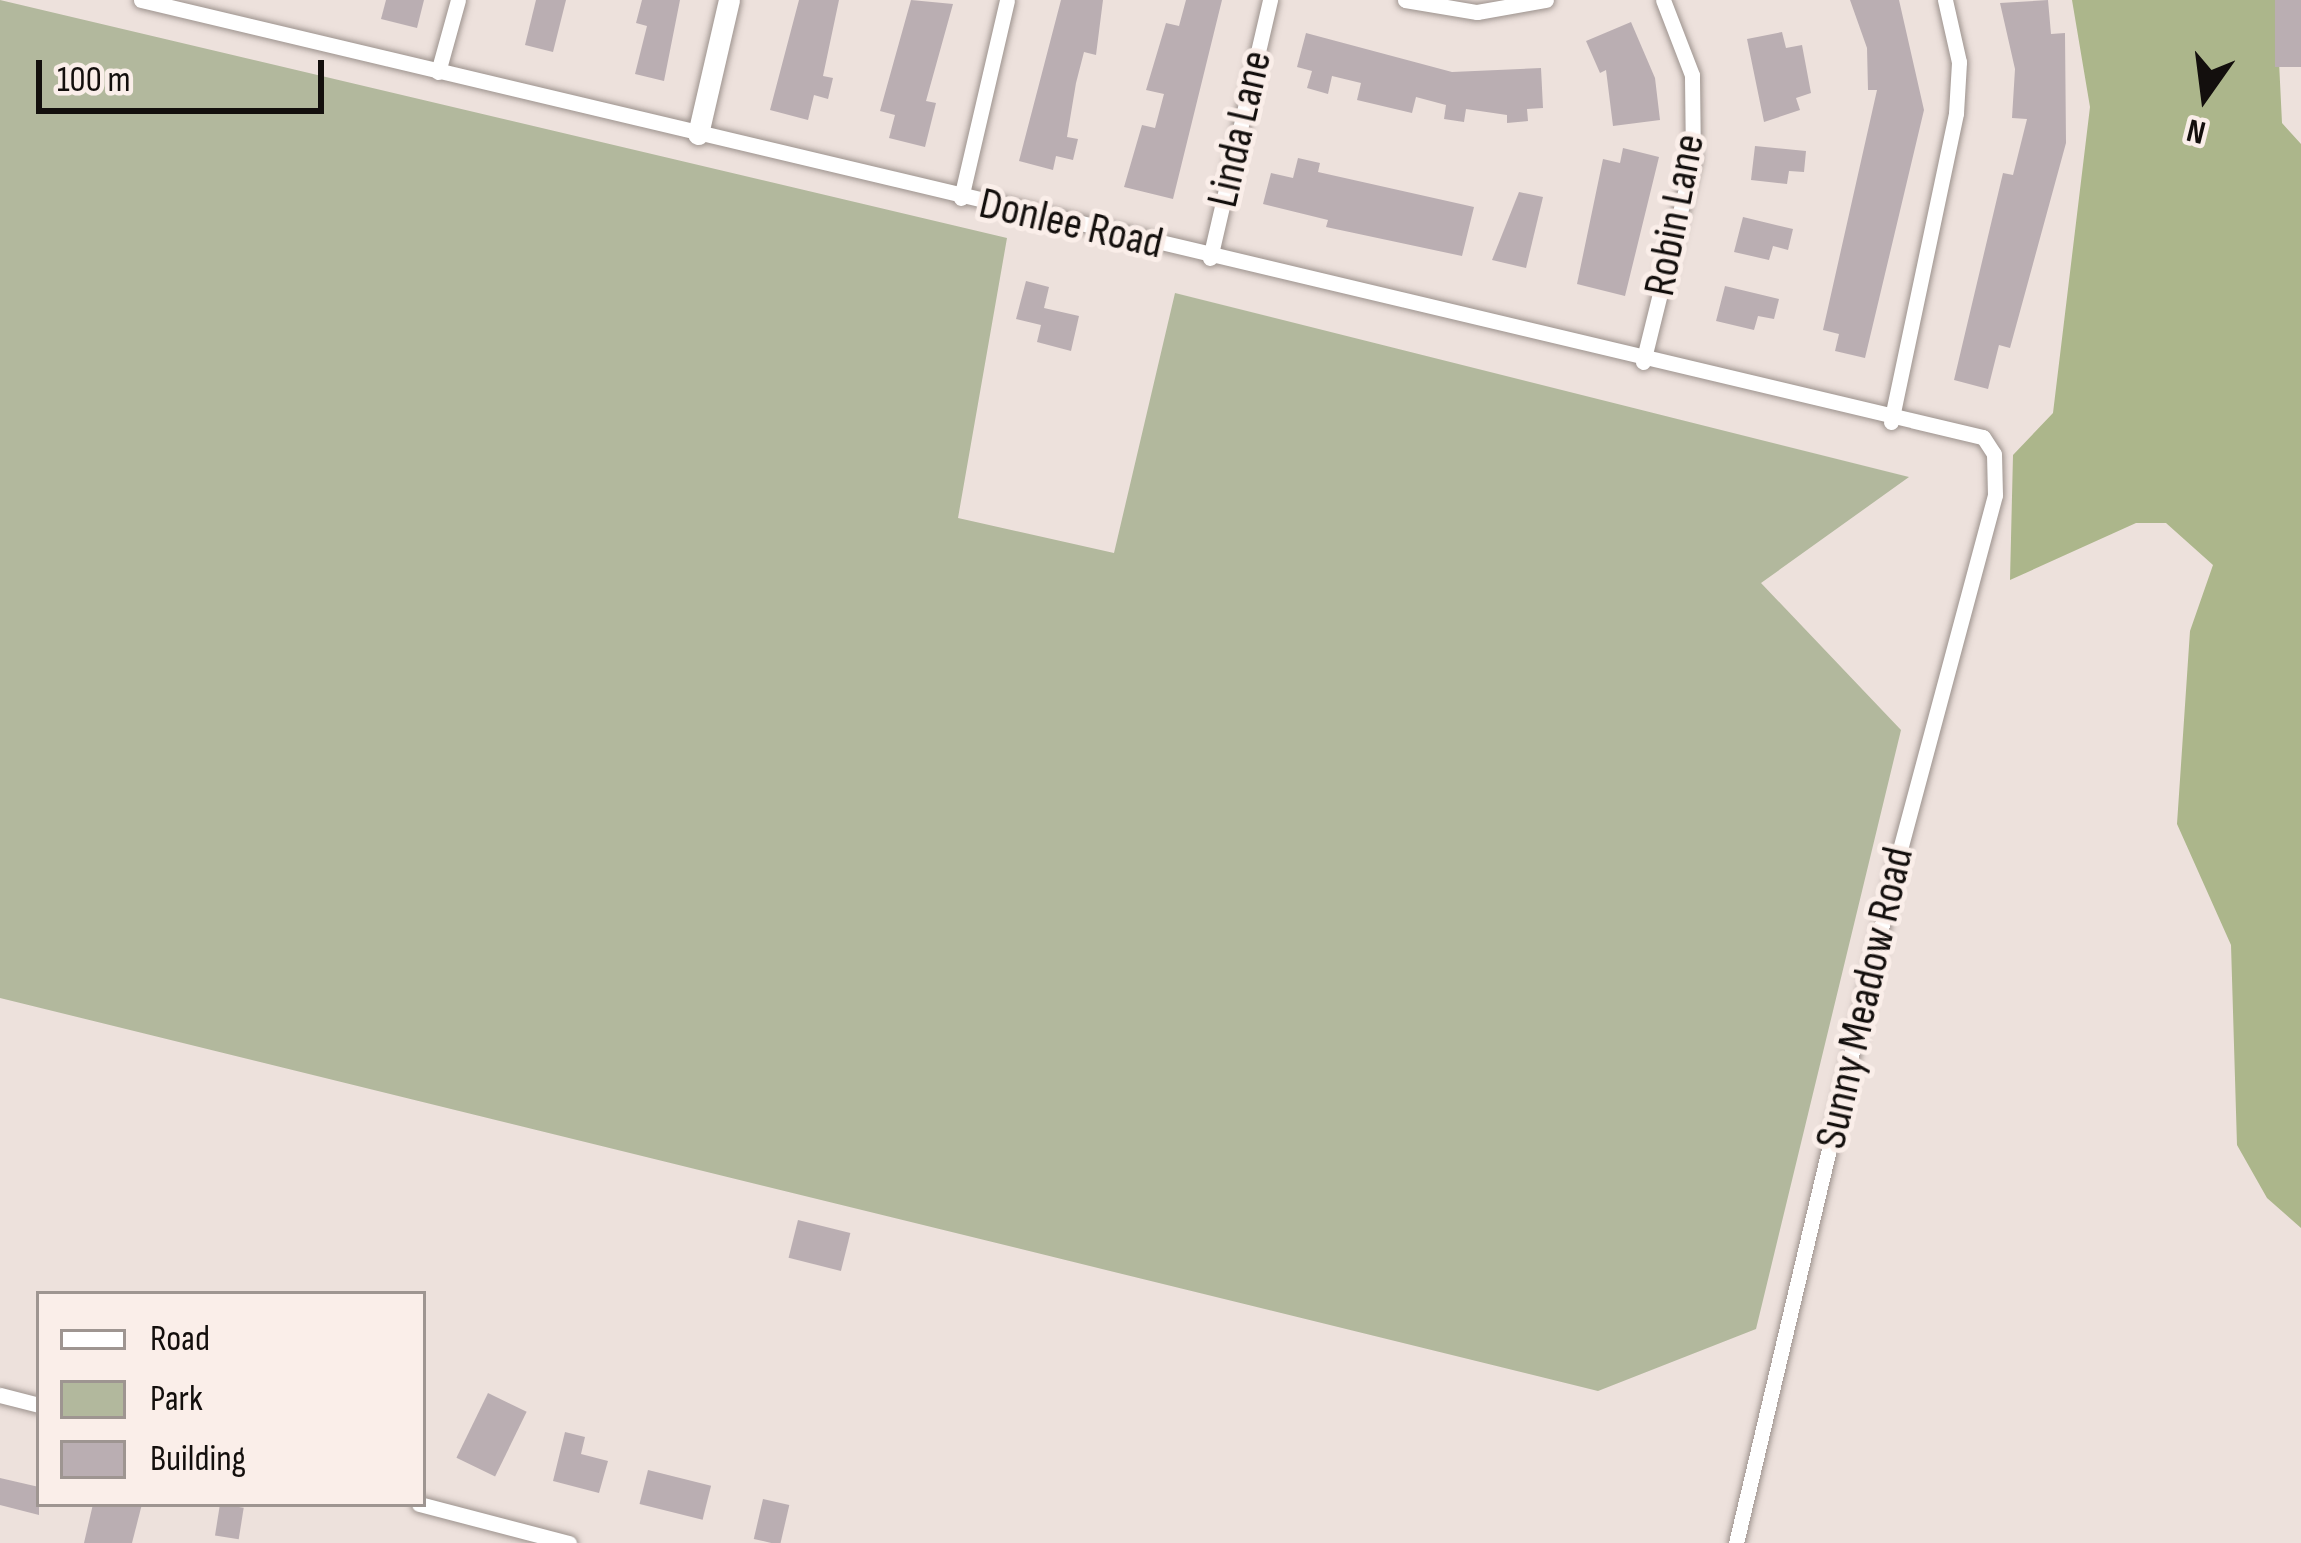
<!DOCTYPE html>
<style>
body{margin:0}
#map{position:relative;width:2301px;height:1543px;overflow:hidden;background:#ede1dc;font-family:"Sofia Sans Condensed",sans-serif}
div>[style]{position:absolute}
.green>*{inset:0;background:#b2b89d}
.forest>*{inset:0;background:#acb68b}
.building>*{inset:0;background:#baaeb2;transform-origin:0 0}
.roads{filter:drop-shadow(0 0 3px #9c928d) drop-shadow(0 0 3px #9c928d)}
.street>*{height:15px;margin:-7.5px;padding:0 7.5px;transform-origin:7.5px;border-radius:7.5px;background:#fff}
.secondary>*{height:21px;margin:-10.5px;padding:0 10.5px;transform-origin:10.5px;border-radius:10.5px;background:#fff}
span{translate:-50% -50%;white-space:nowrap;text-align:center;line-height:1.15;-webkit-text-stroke:10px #faeee9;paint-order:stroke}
.street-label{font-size:45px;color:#130f0d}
.legend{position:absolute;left:36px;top:1291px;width:390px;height:216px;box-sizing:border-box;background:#faeee9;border:3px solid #9e9591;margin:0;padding:15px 21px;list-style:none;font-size:36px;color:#130f0d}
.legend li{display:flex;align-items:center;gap:24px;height:60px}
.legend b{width:60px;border:3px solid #9e9591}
.north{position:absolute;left:2145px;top:36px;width:120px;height:120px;-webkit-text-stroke:9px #faeee9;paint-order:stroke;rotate:194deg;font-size:33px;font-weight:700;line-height:48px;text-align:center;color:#130f0d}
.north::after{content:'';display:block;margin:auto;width:42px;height:54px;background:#130f0d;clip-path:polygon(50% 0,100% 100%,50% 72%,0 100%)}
.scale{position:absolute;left:36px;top:60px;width:288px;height:54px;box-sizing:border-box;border:6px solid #130f0d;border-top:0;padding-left:15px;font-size:36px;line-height:42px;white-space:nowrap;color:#130f0d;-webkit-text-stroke:9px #faeee9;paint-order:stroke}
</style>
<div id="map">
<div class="green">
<div style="clip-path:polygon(0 0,1007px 238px,958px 518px,1114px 553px,1175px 293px,1909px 477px,1761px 583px,1901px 730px,1756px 1329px,1598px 1391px,0 998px)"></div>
</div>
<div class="forest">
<div style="clip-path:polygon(2072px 0,2276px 0,2282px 123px,2301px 144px,2301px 1228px,2267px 1198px,2237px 1145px,2231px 945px,2177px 824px,2190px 631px,2213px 565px,2166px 523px,2136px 523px,2010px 580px,2013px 455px,2053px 413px,2090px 107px)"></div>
</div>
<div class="building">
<div style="clip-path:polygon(386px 0,424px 0,417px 28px,381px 19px)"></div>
<div style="clip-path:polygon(536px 0,566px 0,553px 52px,525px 45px)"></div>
<div style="clip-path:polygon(642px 0,680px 0,664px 81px,635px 74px,647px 26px,636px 23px)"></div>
<div style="clip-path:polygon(799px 0,839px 0,823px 76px,833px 78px,828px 99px,814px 95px,808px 120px,770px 110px)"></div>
<div style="clip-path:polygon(911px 0,953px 4px,926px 101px,936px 103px,925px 147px,889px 138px,895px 115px,880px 111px)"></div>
<div style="clip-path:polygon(1061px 0,1103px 0,1096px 55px,1084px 52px,1076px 83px,1067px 137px,1078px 139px,1073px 160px,1056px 156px,1053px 170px,1019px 161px)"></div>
<div style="clip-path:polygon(1186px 0,1222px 0,1173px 199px,1124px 187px,1142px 125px,1155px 128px,1164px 94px,1146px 90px,1166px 23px,1179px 26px)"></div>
<div style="clip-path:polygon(1850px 0,1899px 0,1924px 110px,1865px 358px,1835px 351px,1839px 334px,1823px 330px,1877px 90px,1868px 90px,1867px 48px)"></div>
<div style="clip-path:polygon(2048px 0,2051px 34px,2065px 33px,2066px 143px,2010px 348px,1999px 345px,1988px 389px,1954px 380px,2003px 173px,2013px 175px,2027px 119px,2012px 118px,2015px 69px,2000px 3px)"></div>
<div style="left:2275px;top:0;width:26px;height:67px"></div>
<div style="clip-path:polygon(1631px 22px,1655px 78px,1660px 120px,1613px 126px,1606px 70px,1600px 73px,1586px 41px)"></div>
<div style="clip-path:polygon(1782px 32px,1786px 48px,1802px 45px,1811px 93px,1796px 98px,1800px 110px,1764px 122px,1747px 39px)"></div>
<div style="clip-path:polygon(1306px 33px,1452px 72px,1541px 68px,1543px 108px,1527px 109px,1528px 121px,1507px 123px,1507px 115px,1466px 109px,1464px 122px,1444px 119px,1446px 105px,1416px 97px,1412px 113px,1357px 100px,1361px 83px,1332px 76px,1328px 94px,1307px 88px,1312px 71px,1297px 67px)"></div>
<div style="clip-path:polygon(1755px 146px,1806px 151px,1804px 172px,1789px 171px,1787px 184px,1751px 180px)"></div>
<div style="clip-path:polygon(1623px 148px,1659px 157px,1625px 296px,1577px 284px,1603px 159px,1620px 163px)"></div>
<div style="clip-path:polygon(1298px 158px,1320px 163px,1318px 172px,1474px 207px,1462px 256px,1326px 227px,1328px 220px,1263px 204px,1271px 173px,1293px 178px)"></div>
<div style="clip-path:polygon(1519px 192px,1543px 197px,1526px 268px,1492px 260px)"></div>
<div style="clip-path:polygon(1743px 217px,1793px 229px,1788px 250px,1773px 246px,1769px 260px,1734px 252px)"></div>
<div style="clip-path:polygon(1026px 281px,1049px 287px,1044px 308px,1079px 316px,1071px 351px,1037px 342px,1041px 325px,1016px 319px)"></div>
<div style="clip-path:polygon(1725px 286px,1779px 299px,1774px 319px,1758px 316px,1754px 330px,1716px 321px)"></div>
<div style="left:798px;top:1220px;width:54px;height:39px;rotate:14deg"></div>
<div style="left:488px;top:1393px;width:43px;height:72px;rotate:26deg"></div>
<div style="clip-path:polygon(565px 1432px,585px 1437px,581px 1454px,608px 1461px,599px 1493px,553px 1481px)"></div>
<div style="left:648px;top:1470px;width:65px;height:35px;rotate:14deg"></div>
<div style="clip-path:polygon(0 1478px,39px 1487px,39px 1515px,0 1505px)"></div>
<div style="left:763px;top:1499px;width:27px;height:41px;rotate:13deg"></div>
<div style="clip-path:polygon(93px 1504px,142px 1504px,132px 1543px,84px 1543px)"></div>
<div style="left:220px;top:1504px;width:24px;height:32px;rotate:9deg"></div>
</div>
<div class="roads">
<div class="street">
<div style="left:141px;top:0;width:1893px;rotate:13.35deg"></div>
<div style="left:1983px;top:437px;width:20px;rotate:57deg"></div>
<div style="left:1994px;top:454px;width:41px;rotate:88.6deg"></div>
<div style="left:1995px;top:495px;width:387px;rotate:105deg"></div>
<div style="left:1895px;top:869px;width:693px;rotate:103.27deg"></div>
<div style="left:1405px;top:0;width:73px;rotate:9.5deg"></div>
<div style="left:1477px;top:12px;width:70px;rotate:-9.9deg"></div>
<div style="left:438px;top:72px;width:75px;rotate:-74.5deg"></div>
<div style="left:961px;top:198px;width:203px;rotate:-76.9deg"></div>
<div style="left:1210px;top:258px;width:265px;rotate:-76.9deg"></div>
<div style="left:1643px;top:362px;width:208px;rotate:-76.1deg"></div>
<div style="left:1693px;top:160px;width:85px;rotate:-90.7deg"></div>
<div style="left:1692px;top:75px;width:80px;rotate:-111.1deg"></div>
<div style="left:1891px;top:422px;width:316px;rotate:-78.1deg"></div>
<div style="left:1956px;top:113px;width:51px;rotate:-86.6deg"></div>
<div style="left:1959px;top:62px;width:64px;rotate:-102.7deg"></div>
<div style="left:0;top:1395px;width:40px;rotate:14.4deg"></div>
<div style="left:419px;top:1504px;width:155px;rotate:14.6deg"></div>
</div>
<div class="secondary">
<div style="left:698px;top:134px;width:138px;rotate:-77deg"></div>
</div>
</div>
<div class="street-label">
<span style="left:1240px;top:129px;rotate:-77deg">Linda Lane</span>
<span style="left:1675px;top:215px;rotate:-79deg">Robin Lane</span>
<span style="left:1071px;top:224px;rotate:13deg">Donlee Road</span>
<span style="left:1865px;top:998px;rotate:-77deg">Sunny Meadow Road</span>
</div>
<ul class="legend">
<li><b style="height:15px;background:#fff"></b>Road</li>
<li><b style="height:33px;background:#b2b89d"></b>Park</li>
<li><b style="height:33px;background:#baaeb2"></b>Building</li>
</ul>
<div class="north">N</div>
<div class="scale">100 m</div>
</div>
